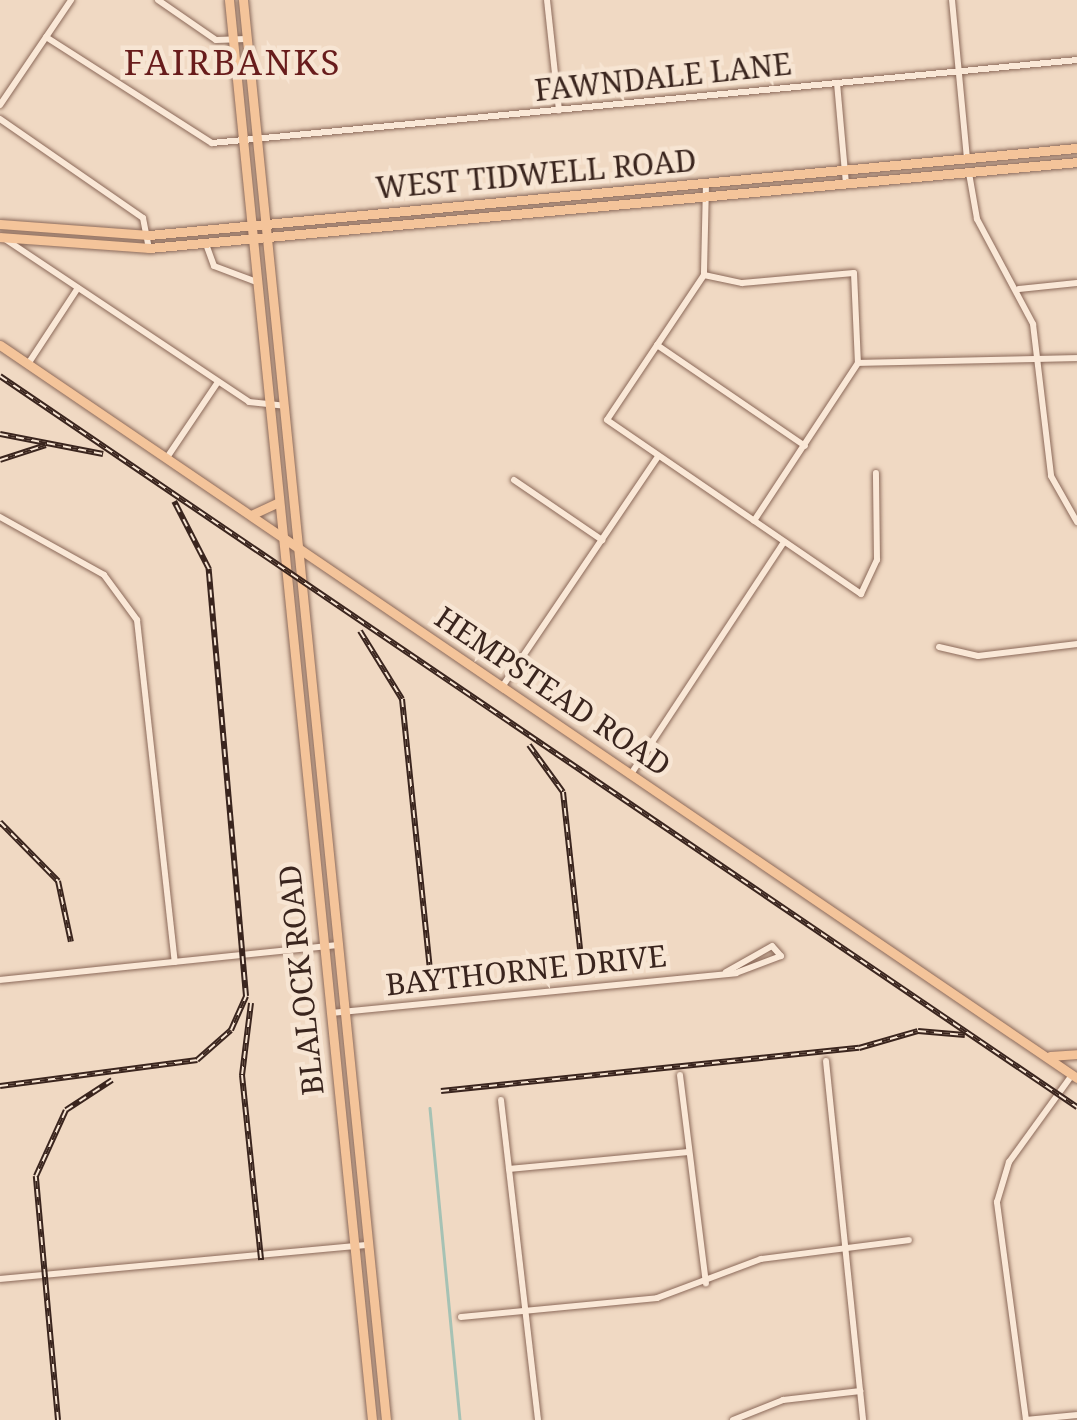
<!DOCTYPE html>
<style>
body{margin:0}
#map{position:relative;width:1077px;height:1420px;overflow:hidden;background:#f0d9c3;font-family:"Noto Serif",serif}
div>[style]{position:absolute}
.stream>*{height:2.5px;margin:-1.25px;padding:0 1.25px;transform-origin:1.25px;border-radius:1.25px;background:#a6c2b4}
.roads{filter:drop-shadow(0 0 2px #8b6959) drop-shadow(0 0 2px #8b6959)}
.minor>*{height:6px;margin:-3px;padding:0 3px;transform-origin:3px;border-radius:3px;background:#fae8d7}
.major>*{height:9px;margin:-4.5px;padding:0 4.5px;transform-origin:4.5px;border-radius:4.5px;background:#f4c49a}
.rail>*{height:6px;margin-top:-3px;transform-origin:0;background:repeating-linear-gradient(90deg,#f7e5d3 0 8px,#3a251e 0 16px);box-sizing:border-box;border-block:2px solid #3a251e}
span{translate:-50% -50%;white-space:nowrap;text-align:center;line-height:1.15;-webkit-text-stroke:9px #f7e5d3;paint-order:stroke}
.street-label{font-size:30px;color:#3a251e}
.quarter-label{font-size:35px;color:#681c1c;letter-spacing:2.5px}
</style>
<div id="map">
<div class="stream">
<div style="left:430px;top:1108px;width:313px;rotate:84.5deg"></div>
</div>
<div class="roads">
<div class="minor">
<div style="left:158px;top:0;width:70px;rotate:34.6deg"></div>
<div style="left:216px;top:40px;width:30px;rotate:-2deg"></div>
<div style="left:547px;top:0;width:111px;rotate:83.8deg"></div>
<div style="left:952px;top:0;width:160px;rotate:84.6deg"></div>
<div style="left:46px;top:37px;width:197px;rotate:32.6deg"></div>
<div style="left:212px;top:143px;width:869px;rotate:-5.48deg"></div>
<div style="left:837px;top:83px;width:101px;rotate:84.9deg"></div>
<div style="left:0;top:105px;width:127px;rotate:-55.9deg"></div>
<div style="left:0;top:119px;width:174px;rotate:34.7deg"></div>
<div style="left:143px;top:218px;width:31px;rotate:79deg"></div>
<div style="left:969px;top:173px;width:47px;rotate:80.1deg"></div>
<div style="left:977px;top:219px;width:119px;rotate:61.9deg"></div>
<div style="left:1033px;top:324px;width:153px;rotate:83.2deg"></div>
<div style="left:1051px;top:476px;width:53px;rotate:60.5deg"></div>
<div style="left:706px;top:184px;width:91px;rotate:91.3deg"></div>
<div style="left:704px;top:275px;width:174px;rotate:123.8deg"></div>
<div style="left:607px;top:420px;width:308px;rotate:34.4deg"></div>
<div style="left:861px;top:594px;width:38px;rotate:-65deg"></div>
<div style="left:877px;top:560px;width:87px;rotate:-90.7deg"></div>
<div style="left:2px;top:237px;width:297px;rotate:33.7deg"></div>
<div style="left:249px;top:402px;width:31px;rotate:6deg"></div>
<div style="left:206px;top:244px;width:23px;rotate:70deg"></div>
<div style="left:214px;top:266px;width:43px;rotate:20.6deg"></div>
<div style="left:704px;top:275px;width:39px;rotate:12deg"></div>
<div style="left:742px;top:283px;width:112px;rotate:-5.1deg"></div>
<div style="left:854px;top:273px;width:90px;rotate:87.5deg"></div>
<div style="left:858px;top:363px;width:189px;rotate:123.4deg"></div>
<div style="left:1019px;top:289px;width:58px;rotate:-5.9deg"></div>
<div style="left:657px;top:345px;width:179px;rotate:34.3deg"></div>
<div style="left:858px;top:363px;width:219px;rotate:-1.3deg"></div>
<div style="left:28px;top:364px;width:91px;rotate:-56.7deg"></div>
<div style="left:166px;top:459px;width:93px;rotate:-56deg"></div>
<div style="left:514px;top:480px;width:107px;rotate:34.3deg"></div>
<div style="left:0;top:517px;width:119px;rotate:29.1deg"></div>
<div style="left:104px;top:575px;width:56px;rotate:53.7deg"></div>
<div style="left:137px;top:620px;width:344px;rotate:83.7deg"></div>
<div style="left:939px;top:647px;width:40px;rotate:13deg"></div>
<div style="left:978px;top:656px;width:100px;rotate:-6.9deg"></div>
<div style="left:502px;top:687px;width:278px;rotate:-55.9deg"></div>
<div style="left:631px;top:774px;width:278px;rotate:-56.6deg"></div>
<div style="left:0;top:980px;width:339px;rotate:-5.9deg"></div>
<div style="left:331px;top:1013px;width:407px;rotate:-5.6deg"></div>
<div style="left:736px;top:973px;width:48px;rotate:-20.7deg"></div>
<div style="left:781px;top:956px;width:13px;rotate:-132deg"></div>
<div style="left:772px;top:946px;width:53px;rotate:150.5deg"></div>
<div style="left:826px;top:1061px;width:361px;rotate:84.1deg"></div>
<div style="left:680px;top:1075px;width:210px;rotate:82.9deg"></div>
<div style="left:501px;top:1100px;width:322px;rotate:83.4deg"></div>
<div style="left:509px;top:1169px;width:180px;rotate:-5.4deg"></div>
<div style="left:0;top:1279px;width:370px;rotate:-5.3deg"></div>
<div style="left:461px;top:1317px;width:197px;rotate:-5.5deg"></div>
<div style="left:657px;top:1298px;width:111px;rotate:-20.6deg"></div>
<div style="left:761px;top:1259px;width:149px;rotate:-7.3deg"></div>
<div style="left:733px;top:1420px;width:54px;rotate:-21.8deg"></div>
<div style="left:783px;top:1400px;width:78px;rotate:-6.7deg"></div>
<div style="left:1026px;top:1420px;width:220px;rotate:-97.6deg"></div>
<div style="left:997px;top:1202px;width:42px;rotate:-73.3deg"></div>
<div style="left:1009px;top:1162px;width:107px;rotate:-54.1deg"></div>
<div style="left:1026px;top:1420px;width:51px;rotate:-5.6deg"></div>
</div>
<div class="major">
<div style="left:229px;top:0;width:1427px;rotate:84.25deg"></div>
<div style="left:243px;top:0;width:1427px;rotate:84.25deg"></div>
<div style="left:0;top:224px;width:149px;rotate:4.2deg"></div>
<div style="left:149px;top:235px;width:932px;rotate:-5.36deg"></div>
<div style="left:0;top:237px;width:149px;rotate:4.2deg"></div>
<div style="left:149px;top:248px;width:932px;rotate:-5.29deg"></div>
<div style="left:0;top:345px;width:1303px;rotate:34.24deg"></div>
<div style="left:251px;top:515px;width:29px;rotate:-25deg"></div>
<div style="left:1050px;top:1056px;width:27px;rotate:-4deg"></div>
</div>
</div>
<div class="rail">
<div style="left:0;top:376px;width:1302px;rotate:34.17deg"></div>
<div style="left:0;top:434px;width:105px;rotate:11deg"></div>
<div style="left:0;top:460px;width:48px;rotate:-18.1deg"></div>
<div style="left:360px;top:631px;width:80px;rotate:58.3deg"></div>
<div style="left:402px;top:699px;width:284px;rotate:84.1deg"></div>
<div style="left:529px;top:745px;width:58px;rotate:54.1deg"></div>
<div style="left:563px;top:792px;width:177px;rotate:83.8deg"></div>
<div style="left:0;top:822px;width:83px;rotate:45.5deg"></div>
<div style="left:58px;top:881px;width:62px;rotate:78deg"></div>
<div style="left:251px;top:1003px;width:73px;rotate:97.1deg"></div>
<div style="left:242px;top:1075px;width:186px;rotate:84.1deg"></div>
<div style="left:0;top:1086px;width:199px;rotate:-7.5deg"></div>
<div style="left:197px;top:1060px;width:45px;rotate:-41.4deg"></div>
<div style="left:231px;top:1030px;width:37px;rotate:-66deg"></div>
<div style="left:246px;top:996px;width:429px;rotate:-95deg"></div>
<div style="left:209px;top:569px;width:76px;rotate:-117.2deg"></div>
<div style="left:441px;top:1091px;width:420px;rotate:-5.9deg"></div>
<div style="left:859px;top:1048px;width:61px;rotate:-16.1deg"></div>
<div style="left:918px;top:1031px;width:47px;rotate:4.9deg"></div>
<div style="left:58px;top:1420px;width:245px;rotate:-95.2deg"></div>
<div style="left:36px;top:1176px;width:72px;rotate:-65.6deg"></div>
<div style="left:66px;top:1110px;width:55px;rotate:-33.1deg"></div>
</div>
<div class="street-label">
<span style="left:663px;top:77px;rotate:-6deg">FAWNDALE LANE</span>
<span style="left:536px;top:174px;rotate:-5deg">WEST TIDWELL ROAD</span>
<span style="left:553px;top:691px;rotate:34deg">HEMPSTEAD ROAD</span>
<span style="left:526px;top:970px;rotate:-6deg">BAYTHORNE DRIVE</span>
<span style="left:301px;top:980px;rotate:-96deg">BLALOCK ROAD</span>
</div>
<div class="quarter-label">
<span style="left:233px;top:62px">FAIRBANKS</span>
</div>
</div>
